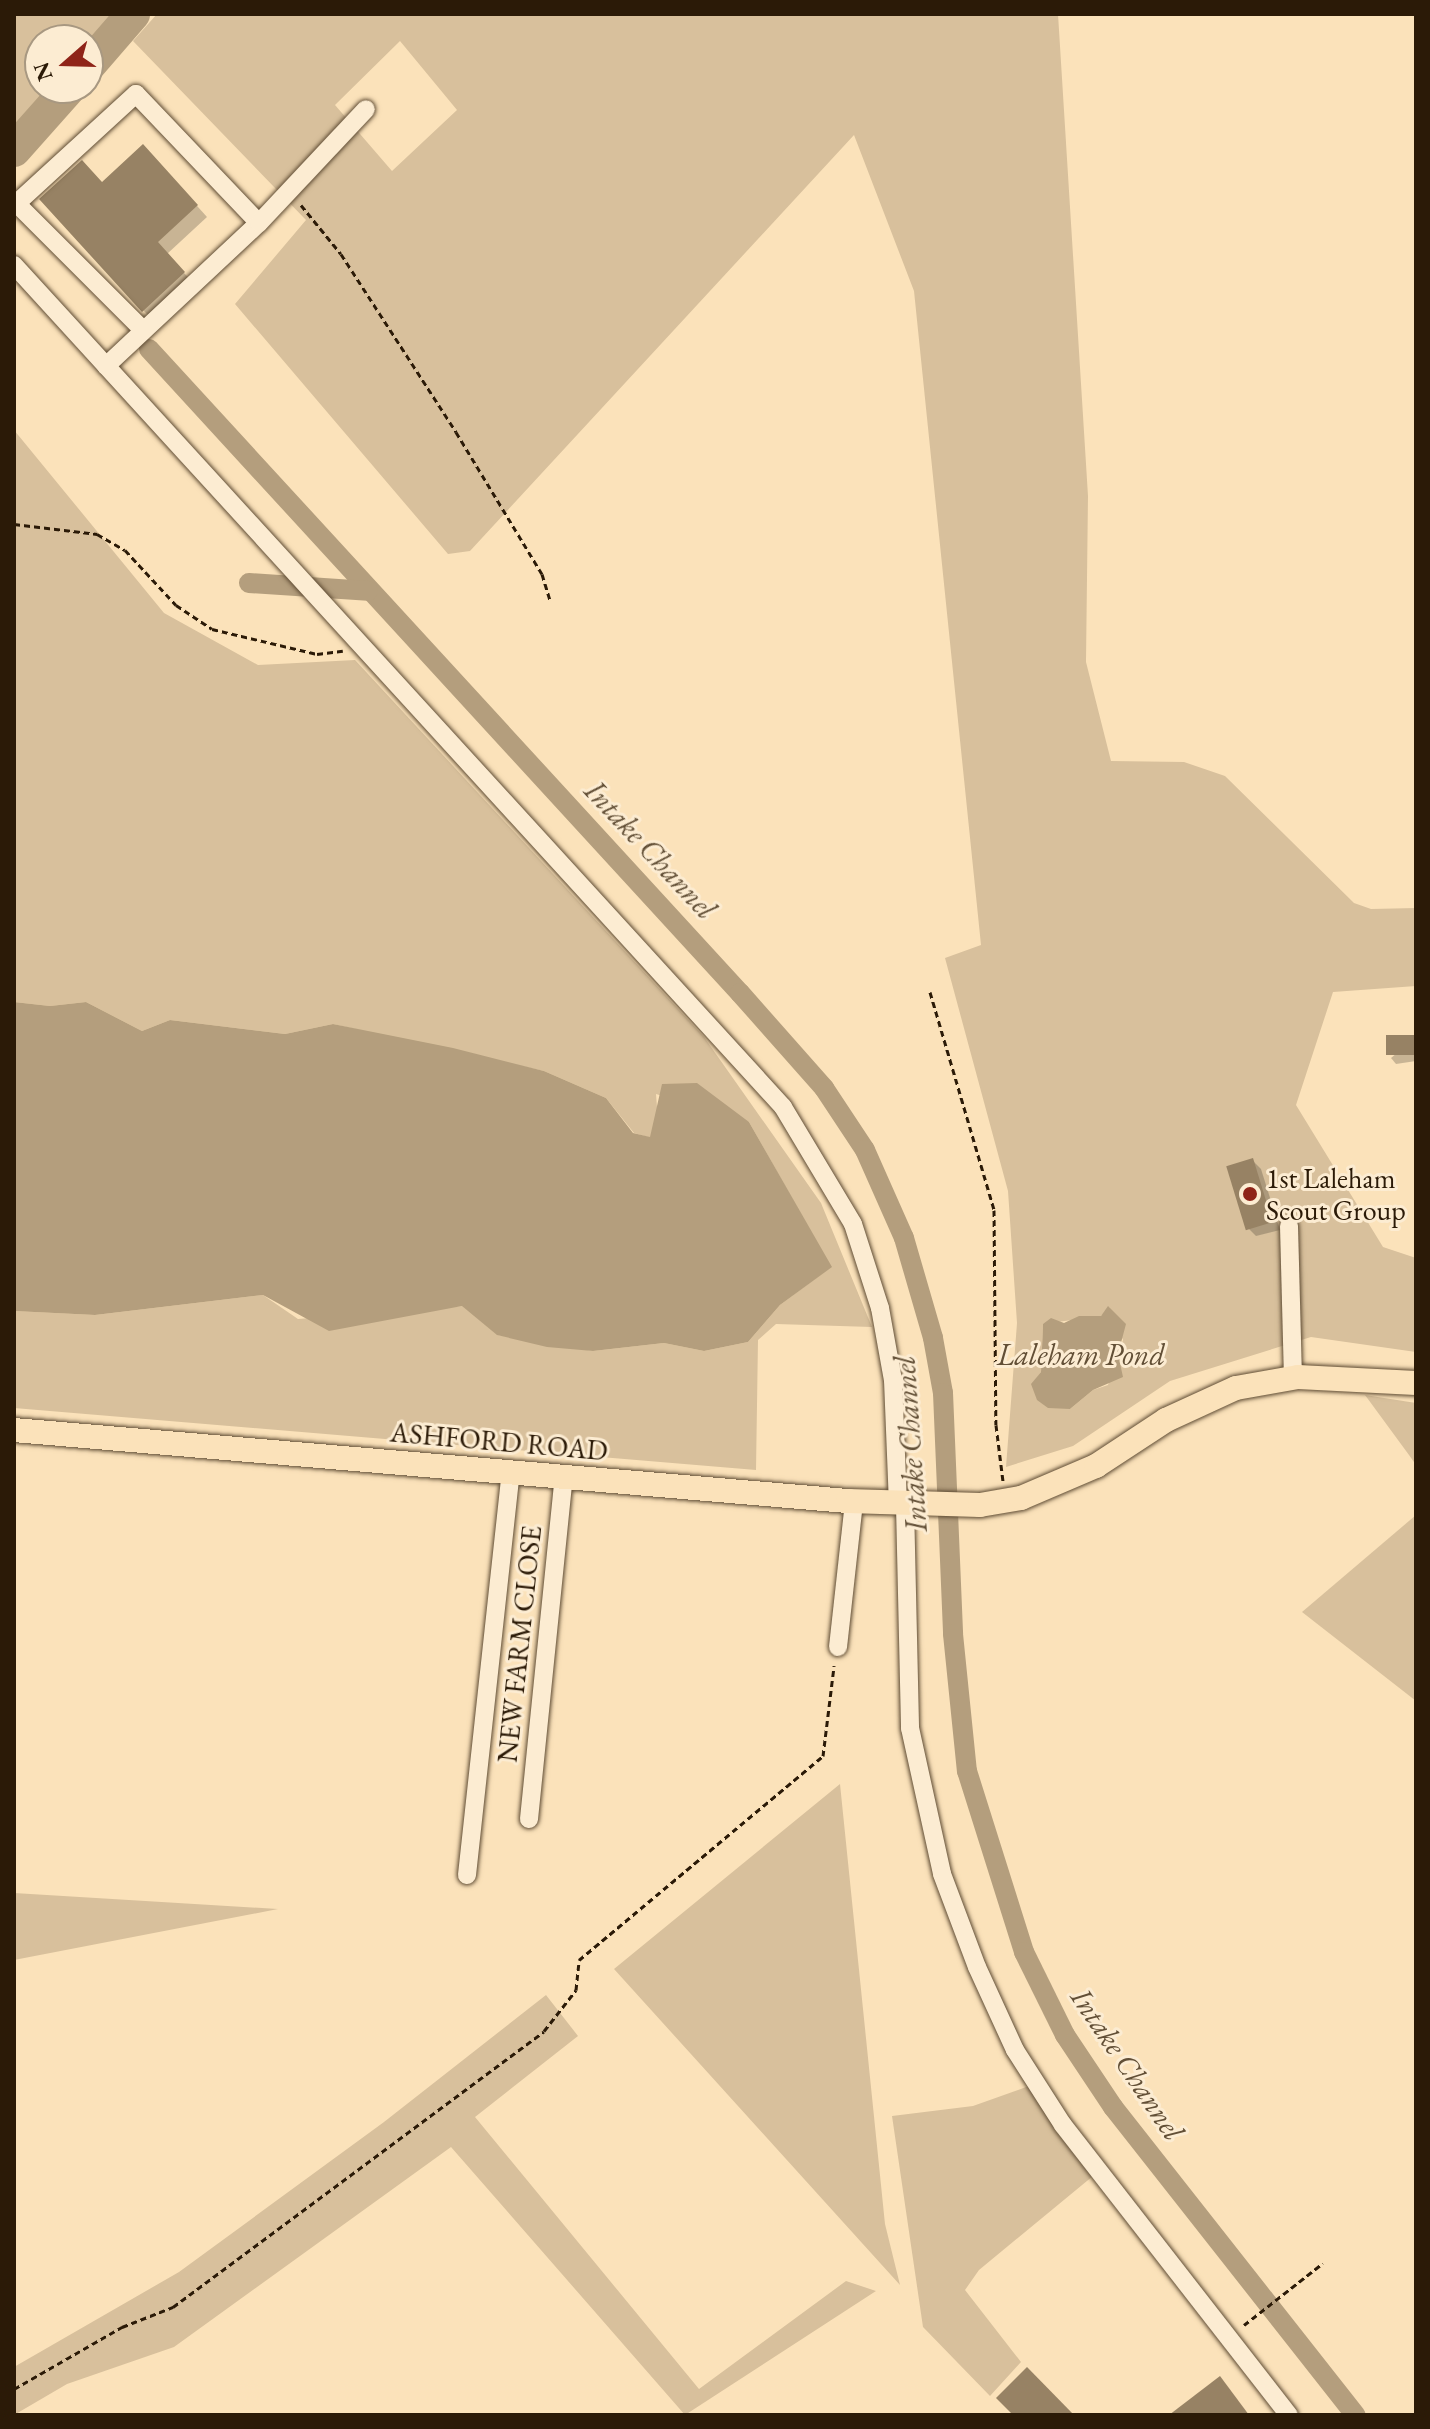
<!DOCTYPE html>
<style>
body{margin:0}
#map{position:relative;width:1430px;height:2429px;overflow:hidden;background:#fbe2ba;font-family:"EB Garamond",serif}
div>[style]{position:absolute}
.green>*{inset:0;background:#d8c09c}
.water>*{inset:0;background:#b49e7d}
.shadow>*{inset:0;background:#0003}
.canal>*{height:20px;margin:-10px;padding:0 10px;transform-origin:10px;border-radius:10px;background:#b49e7d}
.river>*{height:34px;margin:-17px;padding:0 17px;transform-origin:17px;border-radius:17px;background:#b49e7d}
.building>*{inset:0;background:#978264;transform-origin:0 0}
.path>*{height:3px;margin-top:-1.5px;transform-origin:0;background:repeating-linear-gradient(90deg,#2b1a07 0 6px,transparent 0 10px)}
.roads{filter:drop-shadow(0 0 2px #5f4c34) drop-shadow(0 0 2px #5f4c34)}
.minor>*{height:18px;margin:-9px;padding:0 9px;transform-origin:9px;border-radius:9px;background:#fcecd2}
.major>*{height:24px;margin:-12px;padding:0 12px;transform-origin:12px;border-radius:12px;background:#fbe2ba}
.dots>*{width:22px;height:22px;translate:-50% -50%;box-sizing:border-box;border:4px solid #fcecd2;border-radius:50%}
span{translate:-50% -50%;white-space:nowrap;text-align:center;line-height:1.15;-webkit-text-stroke:6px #fcecd2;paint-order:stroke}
.poi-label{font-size:28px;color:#2b1a07}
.left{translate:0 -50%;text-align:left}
.street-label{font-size:28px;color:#2b1a07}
.water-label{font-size:30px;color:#624f36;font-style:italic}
.frame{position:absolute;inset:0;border:16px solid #2b1a07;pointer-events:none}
.north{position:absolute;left:24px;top:24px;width:80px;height:80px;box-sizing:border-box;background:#fcecd2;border:2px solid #a89881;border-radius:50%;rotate:250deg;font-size:22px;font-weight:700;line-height:32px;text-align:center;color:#2b1a07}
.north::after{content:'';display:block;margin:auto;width:28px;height:36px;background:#8f2418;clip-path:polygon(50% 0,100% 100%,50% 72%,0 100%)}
</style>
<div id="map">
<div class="green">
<div style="clip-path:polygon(14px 14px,124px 14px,88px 55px,88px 40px,40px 40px,40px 88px,58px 88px,14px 130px)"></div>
<div style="clip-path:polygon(evenodd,157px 14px,1058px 14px,1088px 496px,1086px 662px,1111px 761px,1184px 762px,1225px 776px,1354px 903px,1371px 909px,1416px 908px,1416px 986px,1333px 992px,1296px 1105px,1383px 1247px,1416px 1258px,1416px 1352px,1311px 1337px,1170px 1381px,1073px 1446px,1006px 1467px,1017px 1323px,1008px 1191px,945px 958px,981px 945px,914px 291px,854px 135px,470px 551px,448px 554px,235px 304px,306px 220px,133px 41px,157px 14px,400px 41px,457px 110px,392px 171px,335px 105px,400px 41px,157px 14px,1109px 1307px,1123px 1340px,1108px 1385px,1093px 1390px,1070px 1409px,1032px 1384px,1041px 1372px,1043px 1324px,1101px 1316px,1109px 1307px)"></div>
<div style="clip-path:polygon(14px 430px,164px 613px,258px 665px,355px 660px,704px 1037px,821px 1203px,872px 1327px,776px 1324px,758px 1340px,756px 1470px,14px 1408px,14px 1311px,95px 1315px,263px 1295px,298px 1319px,463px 1306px,498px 1335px,593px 1351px,664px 1343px,704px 1351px,748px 1342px,780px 1305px,831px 1267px,749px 1122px,656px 1094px,658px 1120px,651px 1138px,634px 1133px,606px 1098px,544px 1071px,333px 1024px,285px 1034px,170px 1020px,142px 1031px,86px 1002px,50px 1006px,14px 1002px)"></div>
<div style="clip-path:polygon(1365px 1395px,1416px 1403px,1416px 1465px,1409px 1455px)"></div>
<div style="clip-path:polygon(1416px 1515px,1416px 1701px,1302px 1612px)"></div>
<div style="clip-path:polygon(840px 1784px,885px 2224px,900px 2285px,614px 1969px)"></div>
<div style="clip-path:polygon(14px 1893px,278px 1909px,14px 1960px)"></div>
<div style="clip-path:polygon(546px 1995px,578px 2036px,475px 2117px,699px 2389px,846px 2281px,876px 2291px,685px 2415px,451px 2147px,174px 2347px,67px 2384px,14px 2415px,14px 2367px,179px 2272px,384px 2122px)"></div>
<div style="clip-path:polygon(1029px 2086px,1093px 2176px,979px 2270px,965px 2290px,1021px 2362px,990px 2396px,923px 2327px,892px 2116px,973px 2106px)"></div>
</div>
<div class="water">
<div style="clip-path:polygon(14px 1002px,50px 1006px,86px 1002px,142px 1031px,170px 1020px,285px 1034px,333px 1024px,453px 1048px,544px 1071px,606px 1098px,633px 1133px,650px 1137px,662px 1084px,697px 1083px,749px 1122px,832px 1267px,780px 1305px,748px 1342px,704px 1351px,664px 1343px,593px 1351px,547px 1347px,497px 1335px,462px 1306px,329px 1331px,263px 1295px,95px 1315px,14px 1311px)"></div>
<div style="clip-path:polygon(1108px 1306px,1126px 1324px,1118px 1354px,1123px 1377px,1093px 1390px,1070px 1409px,1048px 1408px,1037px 1400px,1031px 1384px,1041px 1372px,1043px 1324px,1051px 1318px,1064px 1323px,1079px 1316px,1101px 1316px)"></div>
</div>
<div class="shadow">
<div style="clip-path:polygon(154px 158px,207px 217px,167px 254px,194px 284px,154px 321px,143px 310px,102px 184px)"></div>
<div style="clip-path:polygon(1416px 1037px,1416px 1061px,1396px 1064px,1391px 1058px)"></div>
<div style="clip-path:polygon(1253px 1161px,1261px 1169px,1280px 1230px,1256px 1236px,1248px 1228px)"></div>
</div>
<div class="canal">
<div style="left:149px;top:349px;width:874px;rotate:47.46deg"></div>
<div style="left:740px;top:993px;width:127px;rotate:48.5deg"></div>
<div style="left:824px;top:1088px;width:74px;rotate:56.5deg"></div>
<div style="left:865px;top:1150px;width:96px;rotate:66.1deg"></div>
<div style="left:904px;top:1238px;width:104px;rotate:73.8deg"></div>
<div style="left:933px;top:1338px;width:56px;rotate:79.7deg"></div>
<div style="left:943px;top:1393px;width:241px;rotate:87.6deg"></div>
<div style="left:953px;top:1634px;width:138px;rotate:84.2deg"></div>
<div style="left:967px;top:1771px;width:190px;rotate:72.5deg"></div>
<div style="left:1024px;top:1952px;width:93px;rotate:63.7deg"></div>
<div style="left:1065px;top:2035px;width:87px;rotate:56.3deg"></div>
<div style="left:1113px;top:2107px;width:392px;rotate:51.8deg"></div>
<div style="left:249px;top:583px;width:119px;rotate:3.8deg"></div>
</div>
<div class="river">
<div style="left:88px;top:66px;width:69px;rotate:-49.1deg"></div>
<div style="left:14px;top:150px;width:83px;rotate:-48.4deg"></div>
</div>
<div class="building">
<div style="clip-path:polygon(143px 144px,198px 205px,158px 242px,185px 272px,142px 312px,39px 199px,82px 160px,102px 182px)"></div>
<div style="left:1416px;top:1035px;width:20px;height:30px;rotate:90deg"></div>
<div style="left:1253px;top:1158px;width:67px;height:28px;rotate:73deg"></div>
<div style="clip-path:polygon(1027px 2367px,1074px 2415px,1013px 2415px,996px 2398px)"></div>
<div style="clip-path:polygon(1220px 2376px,1249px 2415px,1169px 2415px)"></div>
</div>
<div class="path">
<div style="left:301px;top:205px;width:63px;rotate:50.8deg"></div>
<div style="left:341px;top:254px;width:212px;rotate:57.1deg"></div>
<div style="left:456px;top:432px;width:166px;rotate:58.8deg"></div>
<div style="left:542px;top:574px;width:28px;rotate:73deg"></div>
<div style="left:14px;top:524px;width:84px;rotate:6.9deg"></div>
<div style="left:97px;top:534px;width:32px;rotate:30deg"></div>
<div style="left:125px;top:550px;width:75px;rotate:47.2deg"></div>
<div style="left:176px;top:605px;width:43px;rotate:33.7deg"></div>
<div style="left:212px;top:629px;width:108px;rotate:13.4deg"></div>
<div style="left:317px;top:654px;width:26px;rotate:-7deg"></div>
<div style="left:930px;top:992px;width:227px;rotate:73.6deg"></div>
<div style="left:994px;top:1210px;width:215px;rotate:89.5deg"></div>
<div style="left:996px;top:1425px;width:56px;rotate:82.9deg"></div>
<div style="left:1244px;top:2325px;width:100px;rotate:-38.1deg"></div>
<div style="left:14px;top:2389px;width:125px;rotate:-29.9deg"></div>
<div style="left:122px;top:2327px;width:55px;rotate:-21.4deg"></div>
<div style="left:173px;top:2307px;width:462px;rotate:-36.6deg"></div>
<div style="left:544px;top:2031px;width:52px;rotate:-52deg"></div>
<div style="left:576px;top:1990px;width:30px;rotate:-84deg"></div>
<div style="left:579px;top:1960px;width:318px;rotate:-39.9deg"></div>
<div style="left:823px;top:1756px;width:91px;rotate:-83deg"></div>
</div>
<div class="roads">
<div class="minor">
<div style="left:14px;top:201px;width:182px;rotate:45deg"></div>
<div style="left:18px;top:202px;width:160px;rotate:-42.5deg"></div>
<div style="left:136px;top:94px;width:178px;rotate:46.4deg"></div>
<div style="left:14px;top:265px;width:1140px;rotate:47.59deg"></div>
<div style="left:783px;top:1107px;width:136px;rotate:59.1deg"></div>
<div style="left:853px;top:1224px;width:88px;rotate:72.2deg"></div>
<div style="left:880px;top:1308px;width:73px;rotate:79.8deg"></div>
<div style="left:893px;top:1380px;width:125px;rotate:87.7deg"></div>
<div style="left:106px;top:366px;width:209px;rotate:-43.1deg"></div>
<div style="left:259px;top:223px;width:156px;rotate:-46.8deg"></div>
<div style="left:1289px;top:1226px;width:152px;rotate:88.5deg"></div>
<div style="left:905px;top:1505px;width:223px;rotate:88.7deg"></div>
<div style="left:910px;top:1728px;width:149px;rotate:77.6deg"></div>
<div style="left:942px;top:1874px;width:99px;rotate:69.4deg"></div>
<div style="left:977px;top:1967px;width:91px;rotate:65.4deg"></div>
<div style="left:1015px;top:2050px;width:89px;rotate:57.4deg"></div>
<div style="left:1063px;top:2125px;width:368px;rotate:52.1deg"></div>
<div style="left:838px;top:1647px;width:146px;rotate:-83.7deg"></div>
<div style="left:529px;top:1819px;width:345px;rotate:-84.2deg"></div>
<div style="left:467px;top:1875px;width:406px;rotate:-83.8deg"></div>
</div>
<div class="major">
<div style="left:14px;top:1430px;width:837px;rotate:4.87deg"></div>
<div style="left:848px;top:1501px;width:132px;rotate:1.7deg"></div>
<div style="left:980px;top:1505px;width:42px;rotate:-9.7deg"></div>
<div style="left:1021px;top:1498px;width:82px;rotate:-23.1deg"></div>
<div style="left:1096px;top:1466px;width:84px;rotate:-33.3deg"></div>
<div style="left:1166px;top:1420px;width:77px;rotate:-24.6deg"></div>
<div style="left:1236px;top:1388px;width:63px;rotate:-10.1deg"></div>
<div style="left:1298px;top:1377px;width:118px;rotate:2.9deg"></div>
</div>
</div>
<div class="dots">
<div style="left:1250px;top:1194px;background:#8f2418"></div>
</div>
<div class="poi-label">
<span class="left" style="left:1266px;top:1194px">1st Laleham<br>Scout Group</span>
</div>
<div class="street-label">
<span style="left:499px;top:1441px;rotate:5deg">ASHFORD ROAD</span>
<span style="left:519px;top:1644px;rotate:-84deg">NEW FARM CLOSE</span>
</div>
<div class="water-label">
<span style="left:650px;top:850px;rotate:47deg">Intake Channel</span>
<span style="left:1081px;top:1355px">Laleham Pond</span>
<span style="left:911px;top:1444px;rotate:-94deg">Intake Channel</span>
<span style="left:1127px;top:2064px;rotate:56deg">Intake Channel</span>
</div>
<div class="frame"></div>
<div class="north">N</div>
</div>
